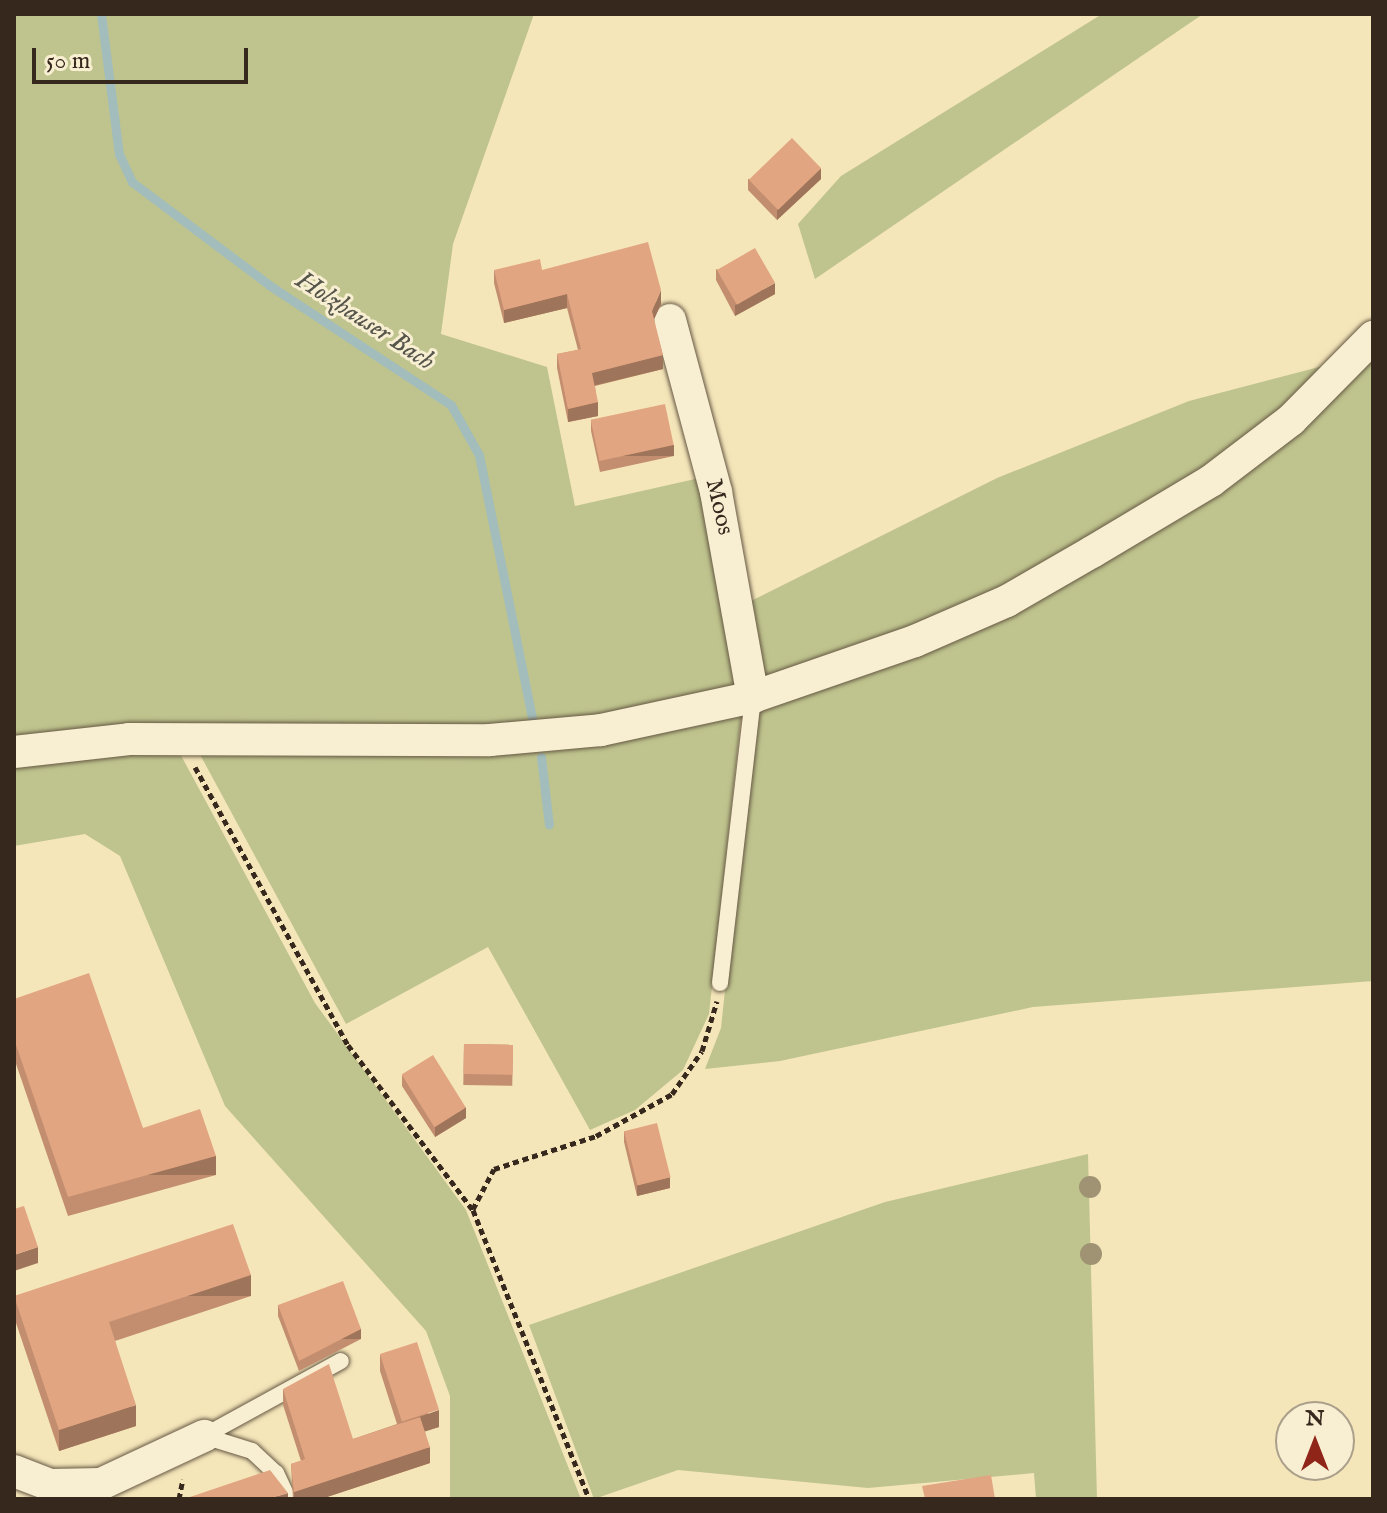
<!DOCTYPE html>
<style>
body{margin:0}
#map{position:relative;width:1387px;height:1513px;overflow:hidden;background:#f5e6ba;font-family:"IM FELL English",serif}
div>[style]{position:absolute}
.green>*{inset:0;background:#bfc48e}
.stream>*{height:9px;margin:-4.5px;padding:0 4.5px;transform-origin:4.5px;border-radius:4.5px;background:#a2bdbb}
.path>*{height:5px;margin-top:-2.5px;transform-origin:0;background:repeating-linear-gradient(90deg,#36281d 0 6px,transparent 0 10px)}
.roads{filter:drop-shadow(0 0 2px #665844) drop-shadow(0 0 2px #665844)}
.service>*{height:16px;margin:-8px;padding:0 8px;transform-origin:8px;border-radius:8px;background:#f8efd2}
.minor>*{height:32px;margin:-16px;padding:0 16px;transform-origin:16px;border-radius:16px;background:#f8efd2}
.trees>*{width:22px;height:22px;margin:-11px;border-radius:50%;background:#9f9373}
.wall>*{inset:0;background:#c28e6f;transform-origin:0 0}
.shaded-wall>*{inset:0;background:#9e745a;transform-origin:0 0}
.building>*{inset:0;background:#e2a581;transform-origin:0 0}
span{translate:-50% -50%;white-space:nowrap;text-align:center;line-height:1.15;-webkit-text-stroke:6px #f8efd2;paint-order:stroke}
.street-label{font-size:24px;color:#36281d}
.water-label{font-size:26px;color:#56554c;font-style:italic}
.frame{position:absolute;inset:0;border:16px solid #36281d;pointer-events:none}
.north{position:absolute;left:1275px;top:1401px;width:80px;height:80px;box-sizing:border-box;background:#f8efd2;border:2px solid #aa9f8a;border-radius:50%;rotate:0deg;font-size:22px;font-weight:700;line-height:32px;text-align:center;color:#36281d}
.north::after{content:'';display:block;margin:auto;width:28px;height:36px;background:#8f2418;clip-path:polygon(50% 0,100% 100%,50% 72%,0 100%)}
.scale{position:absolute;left:32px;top:48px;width:216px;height:36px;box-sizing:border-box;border:4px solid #36281d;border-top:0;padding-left:10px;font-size:24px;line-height:28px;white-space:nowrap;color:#36281d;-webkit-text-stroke:6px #f8efd2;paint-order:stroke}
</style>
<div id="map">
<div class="green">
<div style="clip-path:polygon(14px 14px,534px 14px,453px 244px,441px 334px,547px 367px,575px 506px,704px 477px,742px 709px,709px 1014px,683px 1070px,635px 1110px,590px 1130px,488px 947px,346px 1024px,197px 749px,177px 748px,315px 1003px,466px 1210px,581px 1499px,450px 1499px,450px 1396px,426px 1331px,225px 1106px,120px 856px,85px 834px,14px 846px)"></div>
<div style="clip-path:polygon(1102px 14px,1203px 14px,815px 279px,798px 224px,841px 176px)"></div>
<div style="clip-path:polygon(1373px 353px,1373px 981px,1033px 1007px,780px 1061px,705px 1069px,721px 1028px,731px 933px,749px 602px,997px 478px,1189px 401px)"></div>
<div style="clip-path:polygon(1088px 1154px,1097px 1499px,1036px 1499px,1034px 1473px,868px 1488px,678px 1470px,594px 1499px,529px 1325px,885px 1202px)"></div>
</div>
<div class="stream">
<div style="left:101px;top:14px;width:141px;rotate:82.7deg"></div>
<div style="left:119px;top:154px;width:31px;rotate:65deg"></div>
<div style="left:132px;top:182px;width:171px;rotate:36.9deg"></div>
<div style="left:269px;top:285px;width:218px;rotate:33.4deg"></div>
<div style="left:451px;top:405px;width:57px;rotate:60.8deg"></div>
<div style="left:479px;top:455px;width:268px;rotate:78.6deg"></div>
<div style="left:541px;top:757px;width:68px;rotate:83.3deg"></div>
</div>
<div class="path">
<div style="left:195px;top:767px;width:317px;rotate:61.2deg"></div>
<div style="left:348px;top:1045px;width:207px;rotate:52.9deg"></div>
<div style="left:473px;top:1210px;width:311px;rotate:68.1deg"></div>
<div style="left:473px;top:1209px;width:45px;rotate:-62.3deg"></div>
<div style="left:494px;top:1169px;width:107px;rotate:-17.9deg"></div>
<div style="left:596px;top:1136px;width:87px;rotate:-28.9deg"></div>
<div style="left:672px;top:1094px;width:52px;rotate:-55.1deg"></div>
<div style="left:702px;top:1051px;width:52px;rotate:-73.3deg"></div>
<div style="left:179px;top:1499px;width:20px;rotate:-79deg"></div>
</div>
<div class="roads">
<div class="service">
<div style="left:720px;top:983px;width:288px;rotate:-83.4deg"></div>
<div style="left:204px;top:1436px;width:156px;rotate:-28.7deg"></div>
<div style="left:204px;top:1436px;width:50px;rotate:17.4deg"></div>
<div style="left:252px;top:1451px;width:33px;rotate:43deg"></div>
<div style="left:276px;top:1473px;width:29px;rotate:65deg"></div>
</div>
<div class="minor">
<div style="left:670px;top:320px;width:178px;rotate:75deg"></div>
<div style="left:716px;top:492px;width:208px;rotate:79.8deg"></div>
<div style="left:14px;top:752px;width:116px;rotate:-6.4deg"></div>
<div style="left:129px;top:739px;width:361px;rotate:0.2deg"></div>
<div style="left:490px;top:740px;width:111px;rotate:-5.1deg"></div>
<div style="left:601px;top:730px;width:156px;rotate:-12.2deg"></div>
<div style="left:753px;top:697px;width:171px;rotate:-19.1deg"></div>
<div style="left:915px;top:641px;width:100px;rotate:-23.5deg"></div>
<div style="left:1007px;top:601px;width:98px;rotate:-30deg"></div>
<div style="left:1092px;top:552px;width:139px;rotate:-30.8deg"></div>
<div style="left:1211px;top:481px;width:101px;rotate:-37.3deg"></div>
<div style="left:1291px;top:420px;width:117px;rotate:-45.3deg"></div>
<div style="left:14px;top:1471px;width:40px;rotate:21deg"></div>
<div style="left:51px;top:1485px;width:50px;rotate:-1.1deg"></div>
<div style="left:101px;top:1484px;width:114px;rotate:-25deg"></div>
</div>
</div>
<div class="trees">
<div style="left:1090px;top:1187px"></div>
<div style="left:1091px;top:1254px"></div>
</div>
<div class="wall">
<div style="clip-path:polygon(748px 179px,821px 179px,777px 220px,748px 190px)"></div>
<div style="clip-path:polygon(716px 269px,775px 294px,735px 316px,716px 280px)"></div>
<div style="clip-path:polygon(494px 270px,542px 270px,661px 304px,654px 319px,663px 369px,595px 386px,598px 416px,568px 422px,557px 368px,557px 354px,578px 350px,567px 308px,504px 323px,494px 283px)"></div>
<div style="clip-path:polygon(591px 420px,674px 456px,600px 472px,591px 431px)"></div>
<div style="clip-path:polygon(14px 999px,143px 1128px,216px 1175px,68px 1216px,14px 1058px)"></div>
<div style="left:464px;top:1044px;width:49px;height:41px;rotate:1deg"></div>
<div style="clip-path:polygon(402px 1075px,466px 1118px,435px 1137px,402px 1086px)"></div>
<div style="clip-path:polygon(624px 1131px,670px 1188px,637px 1196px,624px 1142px)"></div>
<div style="clip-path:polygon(14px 1296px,251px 1296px,115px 1341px,136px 1426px,59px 1451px,14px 1317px)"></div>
<div style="clip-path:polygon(278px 1305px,361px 1339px,299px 1371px,278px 1316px)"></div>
<div style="clip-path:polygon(380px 1354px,439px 1427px,425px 1431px,430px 1463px,321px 1499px,293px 1499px,291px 1464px,301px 1461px,283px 1405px,283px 1389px,353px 1439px,397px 1424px,380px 1371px)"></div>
</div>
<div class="shaded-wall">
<div style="clip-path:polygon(821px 168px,821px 179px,777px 220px,777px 209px)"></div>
<div style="clip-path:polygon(775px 283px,775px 294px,735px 316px,735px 305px)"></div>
<div style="clip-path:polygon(661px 290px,661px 304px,652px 324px,652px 311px)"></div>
<div style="clip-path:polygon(567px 294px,567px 308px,504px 323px,504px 310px)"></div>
<div style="clip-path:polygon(663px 355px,663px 369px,592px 386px,592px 373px)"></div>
<div style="clip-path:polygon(598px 402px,598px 416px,568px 422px,568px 409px)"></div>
<div style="left:674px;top:445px;width:11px;height:76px;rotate:90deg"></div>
<div style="clip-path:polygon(466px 1107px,466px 1118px,435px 1137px,435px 1127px)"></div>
<div style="left:216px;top:1156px;width:19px;height:154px;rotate:90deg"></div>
<div style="clip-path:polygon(670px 1177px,670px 1188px,637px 1196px,637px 1185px)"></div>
<div style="clip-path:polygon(38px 1247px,38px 1263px,14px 1271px,14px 1255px)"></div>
<div style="left:251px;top:1275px;width:21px;height:150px;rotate:90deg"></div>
<div style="left:361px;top:1329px;width:10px;height:70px;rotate:90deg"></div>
<div style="clip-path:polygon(136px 1405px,136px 1426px,59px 1451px,59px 1430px)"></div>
<div style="clip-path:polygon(439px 1410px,439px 1427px,402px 1439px,402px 1423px)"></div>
<div style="clip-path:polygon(430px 1447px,430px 1463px,321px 1499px,294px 1499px,294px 1492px)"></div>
<div style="clip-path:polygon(288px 1493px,288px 1499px,268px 1499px)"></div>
</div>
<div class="building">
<div style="left:792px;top:138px;width:42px;height:60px;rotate:46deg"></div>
<div style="clip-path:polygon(648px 242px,661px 290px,652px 311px,663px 355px,592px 373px,598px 402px,568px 409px,557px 354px,581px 349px,567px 294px,504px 310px,494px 270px,540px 259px,542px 270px)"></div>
<div style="left:755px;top:248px;width:40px;height:44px;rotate:60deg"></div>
<div style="left:665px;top:404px;width:42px;height:76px;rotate:78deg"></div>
<div style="clip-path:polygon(89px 973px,143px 1128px,200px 1109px,216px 1156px,68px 1197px,14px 1039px,14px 999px)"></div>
<div style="left:464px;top:1044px;width:49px;height:30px;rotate:1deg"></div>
<div style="left:433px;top:1055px;width:62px;height:37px;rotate:58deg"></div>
<div style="left:657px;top:1123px;width:56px;height:34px;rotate:76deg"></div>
<div style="clip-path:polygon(24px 1206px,38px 1247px,14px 1255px,14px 1209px)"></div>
<div style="clip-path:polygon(233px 1224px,251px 1275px,109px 1322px,136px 1405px,59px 1430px,14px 1296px)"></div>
<div style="clip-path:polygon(343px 1281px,361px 1329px,299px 1361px,278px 1305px)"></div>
<div style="left:417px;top:1342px;width:71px;height:39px;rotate:72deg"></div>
<div style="clip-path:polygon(329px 1364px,353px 1439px,420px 1417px,430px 1447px,294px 1492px,291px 1464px,305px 1459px,283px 1389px)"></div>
<div style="clip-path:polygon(270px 1470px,288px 1493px,268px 1499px,184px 1499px)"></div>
<div style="clip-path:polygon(991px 1475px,995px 1499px,925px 1499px,922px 1486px)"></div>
</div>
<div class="street-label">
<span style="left:719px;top:507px;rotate:77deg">Moos</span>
</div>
<div class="water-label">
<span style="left:365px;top:321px;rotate:33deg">Holzhauser Bach</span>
</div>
<div class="frame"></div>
<div class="north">N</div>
<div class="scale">50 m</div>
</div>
